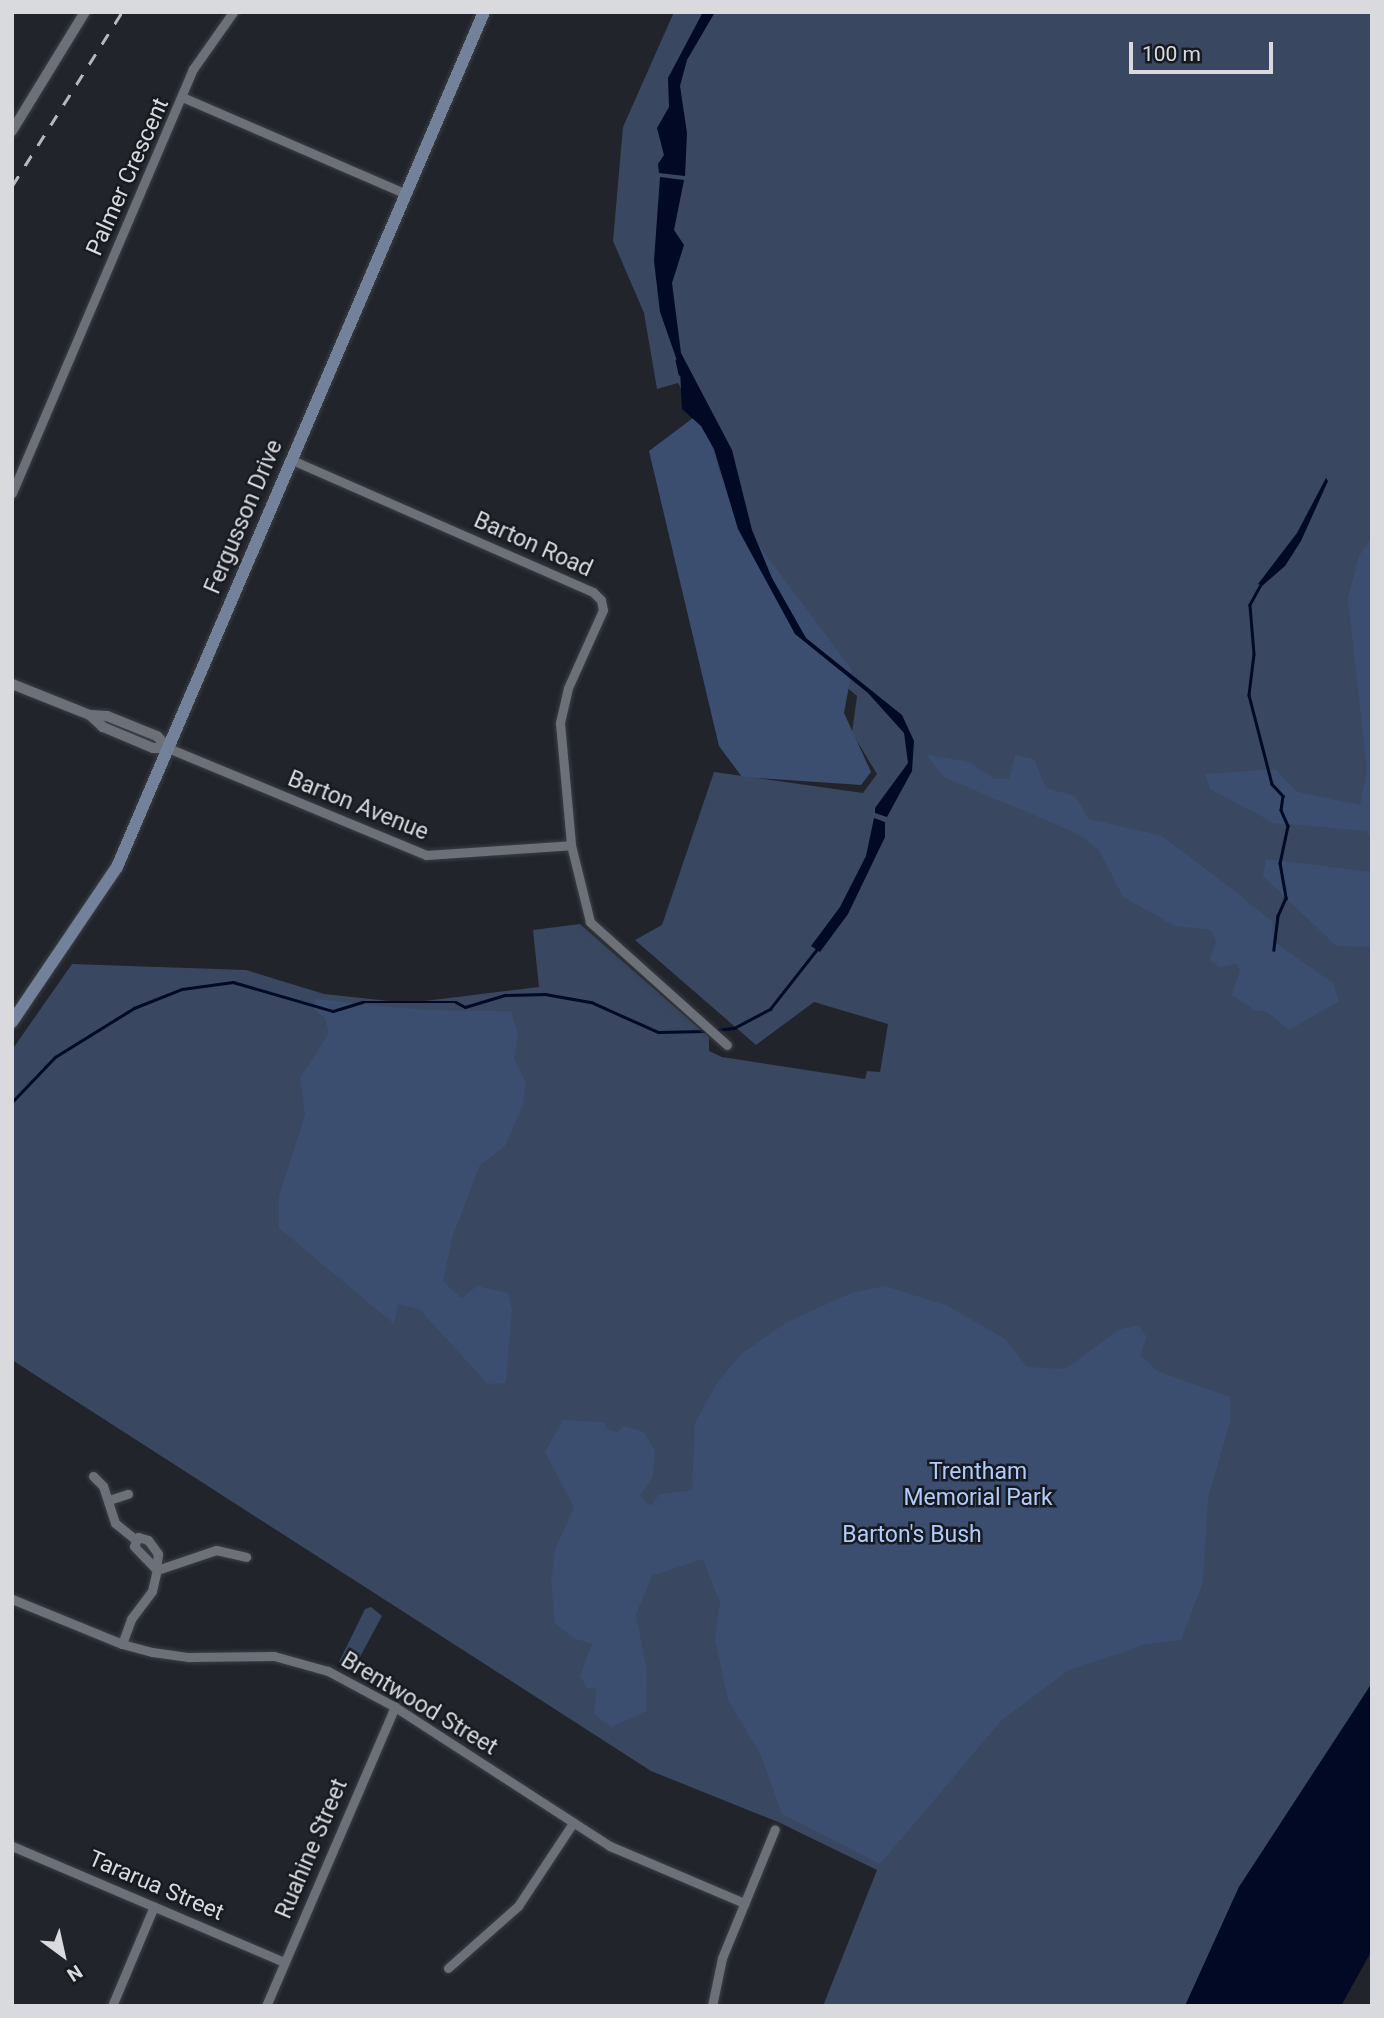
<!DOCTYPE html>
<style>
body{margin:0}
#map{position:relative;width:1384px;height:2018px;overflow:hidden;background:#21242b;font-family:Roboto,sans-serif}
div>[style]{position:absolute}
.green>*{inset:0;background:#394761}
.forest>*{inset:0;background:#3b4e6f}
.water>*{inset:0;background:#010925}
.stream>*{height:2.5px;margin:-1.25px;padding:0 1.25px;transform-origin:1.25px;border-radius:1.25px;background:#010925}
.roads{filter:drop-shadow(0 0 2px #3b3f44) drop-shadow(0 0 2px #3b3f44)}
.minor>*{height:9px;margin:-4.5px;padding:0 4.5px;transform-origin:4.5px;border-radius:4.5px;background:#6c7078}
.tertiary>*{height:10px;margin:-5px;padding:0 5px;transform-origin:5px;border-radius:5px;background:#6c7078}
.secondary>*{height:12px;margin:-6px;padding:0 6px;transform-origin:6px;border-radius:6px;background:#73819b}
.rail>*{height:2.5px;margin-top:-1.25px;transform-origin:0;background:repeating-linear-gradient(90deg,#b6b8bc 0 12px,transparent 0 24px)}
span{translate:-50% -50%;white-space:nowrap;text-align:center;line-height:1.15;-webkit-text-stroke:5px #171b21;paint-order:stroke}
.street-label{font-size:23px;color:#d8dade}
.park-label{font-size:23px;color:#b1ccfb}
.frame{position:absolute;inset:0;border:14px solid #d8dade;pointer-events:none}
.north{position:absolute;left:28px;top:1920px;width:70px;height:70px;-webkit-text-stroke:5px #171b21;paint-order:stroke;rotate:147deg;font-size:19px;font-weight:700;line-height:28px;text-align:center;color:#d8dade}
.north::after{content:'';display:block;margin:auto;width:24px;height:32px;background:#d8dade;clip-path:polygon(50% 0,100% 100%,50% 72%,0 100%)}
.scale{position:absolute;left:1129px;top:42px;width:144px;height:32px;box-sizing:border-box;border:4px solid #d8dade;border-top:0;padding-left:9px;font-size:21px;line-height:24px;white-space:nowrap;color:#d8dade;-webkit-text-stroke:5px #171b21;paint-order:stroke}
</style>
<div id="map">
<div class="green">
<div style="clip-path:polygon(674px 12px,1372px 12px,1372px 1683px,1239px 1887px,1185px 2006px,823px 2006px,877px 1870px,778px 1822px,651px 1771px,12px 1360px,12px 1050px,72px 964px,246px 970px,324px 994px,408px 1003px,539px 987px,533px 930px,580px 924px,709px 1037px,709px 1051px,722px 1057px,865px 1079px,867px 1071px,880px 1072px,888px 1024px,814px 1002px,756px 1045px,635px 940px,662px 925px,714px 772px,863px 793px,877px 774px,852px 733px,857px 696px,793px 642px,696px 416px,678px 383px,657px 389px,644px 313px,613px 241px,623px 127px)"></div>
<div style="clip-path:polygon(371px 1607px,382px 1616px,353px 1670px,339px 1662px,365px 1609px)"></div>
</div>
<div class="forest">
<div style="clip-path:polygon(701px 412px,719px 470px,755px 540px,852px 670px,844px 713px,871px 772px,861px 785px,742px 777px,719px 746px,649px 451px)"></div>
<div style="clip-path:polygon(1372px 537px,1372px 844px,1367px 831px,1274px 823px,1210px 789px,1205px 774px,1275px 769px,1297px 792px,1360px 805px,1367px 770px,1348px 598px,1359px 556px)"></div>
<div style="clip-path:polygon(926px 754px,969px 762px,995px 779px,1009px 779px,1015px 755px,1034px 759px,1046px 788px,1075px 796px,1089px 819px,1162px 836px,1222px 881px,1273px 922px,1273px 941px,1333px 983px,1339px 1001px,1289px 1030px,1267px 1012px,1254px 1010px,1232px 995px,1240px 970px,1236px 964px,1220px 967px,1210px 960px,1216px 941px,1211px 930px,1175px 926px,1123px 897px,1099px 850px,1076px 833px,944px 777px)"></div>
<div style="clip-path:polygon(1266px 859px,1372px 872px,1372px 947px,1336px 946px,1263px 876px)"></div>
<div style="clip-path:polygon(315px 999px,422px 1010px,511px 1011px,518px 1034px,514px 1059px,526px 1083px,523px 1105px,505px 1146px,480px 1165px,453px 1235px,443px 1281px,461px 1298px,477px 1286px,508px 1293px,512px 1310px,506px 1383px,488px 1384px,419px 1309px,398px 1304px,394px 1324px,279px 1228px,279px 1196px,305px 1115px,300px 1078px,329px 1033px,325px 1018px,314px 1010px)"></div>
<div style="clip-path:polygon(884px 1286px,946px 1305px,1005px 1339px,1027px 1367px,1065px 1369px,1117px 1331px,1138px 1325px,1147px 1337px,1140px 1355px,1159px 1372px,1230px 1397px,1230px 1422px,1208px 1498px,1203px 1582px,1181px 1640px,1143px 1645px,1069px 1670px,1001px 1721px,880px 1864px,782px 1814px,761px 1755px,728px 1700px,715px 1639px,720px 1603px,703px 1559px,652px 1576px,636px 1614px,647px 1673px,646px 1711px,612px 1727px,594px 1714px,596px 1688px,587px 1688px,580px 1676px,592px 1644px,573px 1638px,555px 1623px,551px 1582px,555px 1550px,574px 1507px,545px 1452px,563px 1420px,604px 1422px,608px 1430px,618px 1432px,624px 1426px,644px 1432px,655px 1451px,653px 1476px,640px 1496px,651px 1506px,659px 1494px,692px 1490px,695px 1423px,717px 1383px,741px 1354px,787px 1322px,851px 1293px)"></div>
</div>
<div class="water">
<div style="clip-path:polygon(703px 12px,715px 12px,687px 60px,680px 86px,687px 133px,685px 176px,659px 173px,658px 164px,664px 155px,657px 128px,669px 107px,668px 78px)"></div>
<div style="clip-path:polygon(660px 177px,684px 180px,674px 230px,684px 245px,672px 283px,681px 353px,732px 450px,752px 530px,772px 578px,806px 638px,902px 715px,914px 741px,912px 771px,887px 817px,875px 813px,875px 808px,908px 763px,904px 733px,868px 693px,795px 634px,738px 529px,714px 449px,701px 426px,682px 409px,680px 369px,660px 312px,654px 261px)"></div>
<div style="clip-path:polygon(1326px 478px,1328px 481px,1301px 541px,1285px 566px,1262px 586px,1258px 584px,1297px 533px)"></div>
<div style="clip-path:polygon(874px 818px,885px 822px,885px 837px,848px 914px,820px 952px,811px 946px,840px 907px,866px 856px)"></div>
<div style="clip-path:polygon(1372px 1683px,1372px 1950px,1341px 2006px,1185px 2006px,1239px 1887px)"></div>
</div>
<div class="stream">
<div style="left:677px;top:360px;width:14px;rotate:78deg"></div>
<div style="left:1262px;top:583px;width:25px;rotate:119deg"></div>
<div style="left:1250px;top:605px;width:49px;rotate:85.3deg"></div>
<div style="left:1254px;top:654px;width:41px;rotate:97deg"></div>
<div style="left:1249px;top:695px;width:92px;rotate:75.5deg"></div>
<div style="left:1272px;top:784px;width:16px;rotate:47deg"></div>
<div style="left:1283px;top:796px;width:14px;rotate:98deg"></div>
<div style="left:1281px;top:810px;width:17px;rotate:66deg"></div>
<div style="left:1288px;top:826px;width:38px;rotate:102deg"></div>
<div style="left:1280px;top:863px;width:36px;rotate:80deg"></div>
<div style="left:1286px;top:898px;width:20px;rotate:114deg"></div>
<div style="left:1278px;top:916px;width:34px;rotate:97deg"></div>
<div style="left:715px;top:1030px;width:19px;rotate:-6deg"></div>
<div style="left:734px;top:1028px;width:41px;rotate:-27.8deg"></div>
<div style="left:770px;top:1009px;width:76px;rotate:-51.9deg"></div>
<div style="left:12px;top:1102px;width:62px;rotate:-46.3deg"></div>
<div style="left:55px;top:1057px;width:93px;rotate:-31.8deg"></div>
<div style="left:134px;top:1008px;width:52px;rotate:-21.6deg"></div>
<div style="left:182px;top:989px;width:51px;rotate:-7.8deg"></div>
<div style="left:233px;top:982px;width:104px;rotate:16.2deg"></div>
<div style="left:333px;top:1011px;width:31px;rotate:-17deg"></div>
<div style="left:363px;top:1002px;width:93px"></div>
<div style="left:456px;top:1002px;width:10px;rotate:29deg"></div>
<div style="left:465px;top:1007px;width:42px;rotate:-16.7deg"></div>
<div style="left:505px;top:995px;width:40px;rotate:-1.4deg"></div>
<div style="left:545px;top:994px;width:47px;rotate:9.9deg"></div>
<div style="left:591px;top:1002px;width:73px;rotate:24.1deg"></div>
<div style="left:658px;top:1032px;width:47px;rotate:-1.2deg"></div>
</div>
<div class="roads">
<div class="minor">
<div style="left:182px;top:97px;width:244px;rotate:23.4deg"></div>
<div style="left:292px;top:460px;width:329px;rotate:23.7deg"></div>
<div style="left:593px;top:592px;width:11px;rotate:45deg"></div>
<div style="left:601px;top:600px;width:10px;rotate:79deg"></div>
<div style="left:603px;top:610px;width:85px;rotate:114.2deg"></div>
<div style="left:568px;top:688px;width:36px;rotate:103deg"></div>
<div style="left:560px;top:723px;width:122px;rotate:84.8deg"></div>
<div style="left:12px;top:493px;width:461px;rotate:-66.9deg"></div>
<div style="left:193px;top:69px;width:70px;rotate:-54.9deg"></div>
<div style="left:168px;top:748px;width:279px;rotate:22.5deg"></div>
<div style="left:426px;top:855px;width:145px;rotate:-3.9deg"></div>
<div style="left:571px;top:845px;width:79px;rotate:76.1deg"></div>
<div style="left:590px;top:922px;width:184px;rotate:41.9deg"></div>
<div style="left:93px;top:1476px;width:14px;rotate:45deg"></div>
<div style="left:103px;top:1486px;width:39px;rotate:72deg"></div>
<div style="left:115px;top:1523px;width:27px;rotate:39deg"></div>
<div style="left:109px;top:1500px;width:20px;rotate:-18deg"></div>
<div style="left:157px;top:1570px;width:62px;rotate:-18.7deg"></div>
<div style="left:216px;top:1550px;width:31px;rotate:13deg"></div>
<div style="left:12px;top:1599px;width:119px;rotate:22.2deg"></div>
<div style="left:122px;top:1644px;width:31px;rotate:15deg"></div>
<div style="left:152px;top:1652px;width:37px;rotate:8deg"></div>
<div style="left:189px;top:1657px;width:85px;rotate:-0.7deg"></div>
<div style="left:274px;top:1656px;width:56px;rotate:15.5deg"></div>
<div style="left:328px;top:1671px;width:76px;rotate:28.2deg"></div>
<div style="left:395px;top:1707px;width:256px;rotate:32.9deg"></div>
<div style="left:610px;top:1846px;width:146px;rotate:23deg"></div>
<div style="left:122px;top:1644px;width:27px;rotate:-70deg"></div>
<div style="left:131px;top:1619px;width:35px;rotate:-53deg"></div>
<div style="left:152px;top:1591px;width:22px;rotate:-77deg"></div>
<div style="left:157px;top:1570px;width:33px;rotate:-134deg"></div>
<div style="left:134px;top:1546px;width:10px;rotate:-66deg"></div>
<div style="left:138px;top:1537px;width:10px;rotate:17deg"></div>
<div style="left:148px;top:1540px;width:17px;rotate:54deg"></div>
<div style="left:158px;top:1554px;width:14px;rotate:98deg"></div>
<div style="left:12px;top:1846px;width:296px;rotate:23.1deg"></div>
<div style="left:448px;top:1968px;width:94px;rotate:-41.5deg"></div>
<div style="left:518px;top:1906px;width:100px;rotate:-56.5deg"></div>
<div style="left:112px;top:2006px;width:108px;rotate:-67.2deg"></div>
<div style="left:266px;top:2006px;width:326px;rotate:-66.7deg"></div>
<div style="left:712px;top:2006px;width:49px;rotate:-78.2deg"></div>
<div style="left:722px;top:1958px;width:139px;rotate:-67.7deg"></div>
</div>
<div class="tertiary">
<div style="left:12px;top:131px;width:140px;rotate:-58.5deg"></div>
<div style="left:12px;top:684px;width:84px;rotate:21.7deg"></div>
<div style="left:90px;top:715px;width:18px;rotate:43deg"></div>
<div style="left:103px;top:727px;width:54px;rotate:22.8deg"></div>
<div style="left:153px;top:748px;width:15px"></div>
<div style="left:90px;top:715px;width:17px;rotate:3deg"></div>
<div style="left:107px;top:716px;width:54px;rotate:21.8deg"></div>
<div style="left:157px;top:736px;width:16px;rotate:47deg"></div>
</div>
<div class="secondary">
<div style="left:12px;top:1022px;width:187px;rotate:-55.9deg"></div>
<div style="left:117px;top:867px;width:930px;rotate:-66.77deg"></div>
</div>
</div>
<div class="rail">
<div style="left:12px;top:186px;width:206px;rotate:-57.7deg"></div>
</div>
<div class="street-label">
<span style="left:128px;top:177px;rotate:-66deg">Palmer Crescent</span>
<span style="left:244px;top:517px;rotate:-67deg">Fergusson Drive</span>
<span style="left:533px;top:545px;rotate:24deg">Barton Road</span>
<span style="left:358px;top:806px;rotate:22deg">Barton Avenue</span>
<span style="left:419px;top:1704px;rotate:31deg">Brentwood Street</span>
<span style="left:312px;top:1849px;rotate:-67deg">Ruahine Street</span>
<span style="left:156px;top:1886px;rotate:23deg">Tararua Street</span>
</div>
<div class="park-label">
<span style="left:978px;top:1485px">Trentham<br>Memorial Park</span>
<span style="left:912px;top:1535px">Barton's Bush</span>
</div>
<div class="frame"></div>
<div class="north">N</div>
<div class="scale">100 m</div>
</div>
